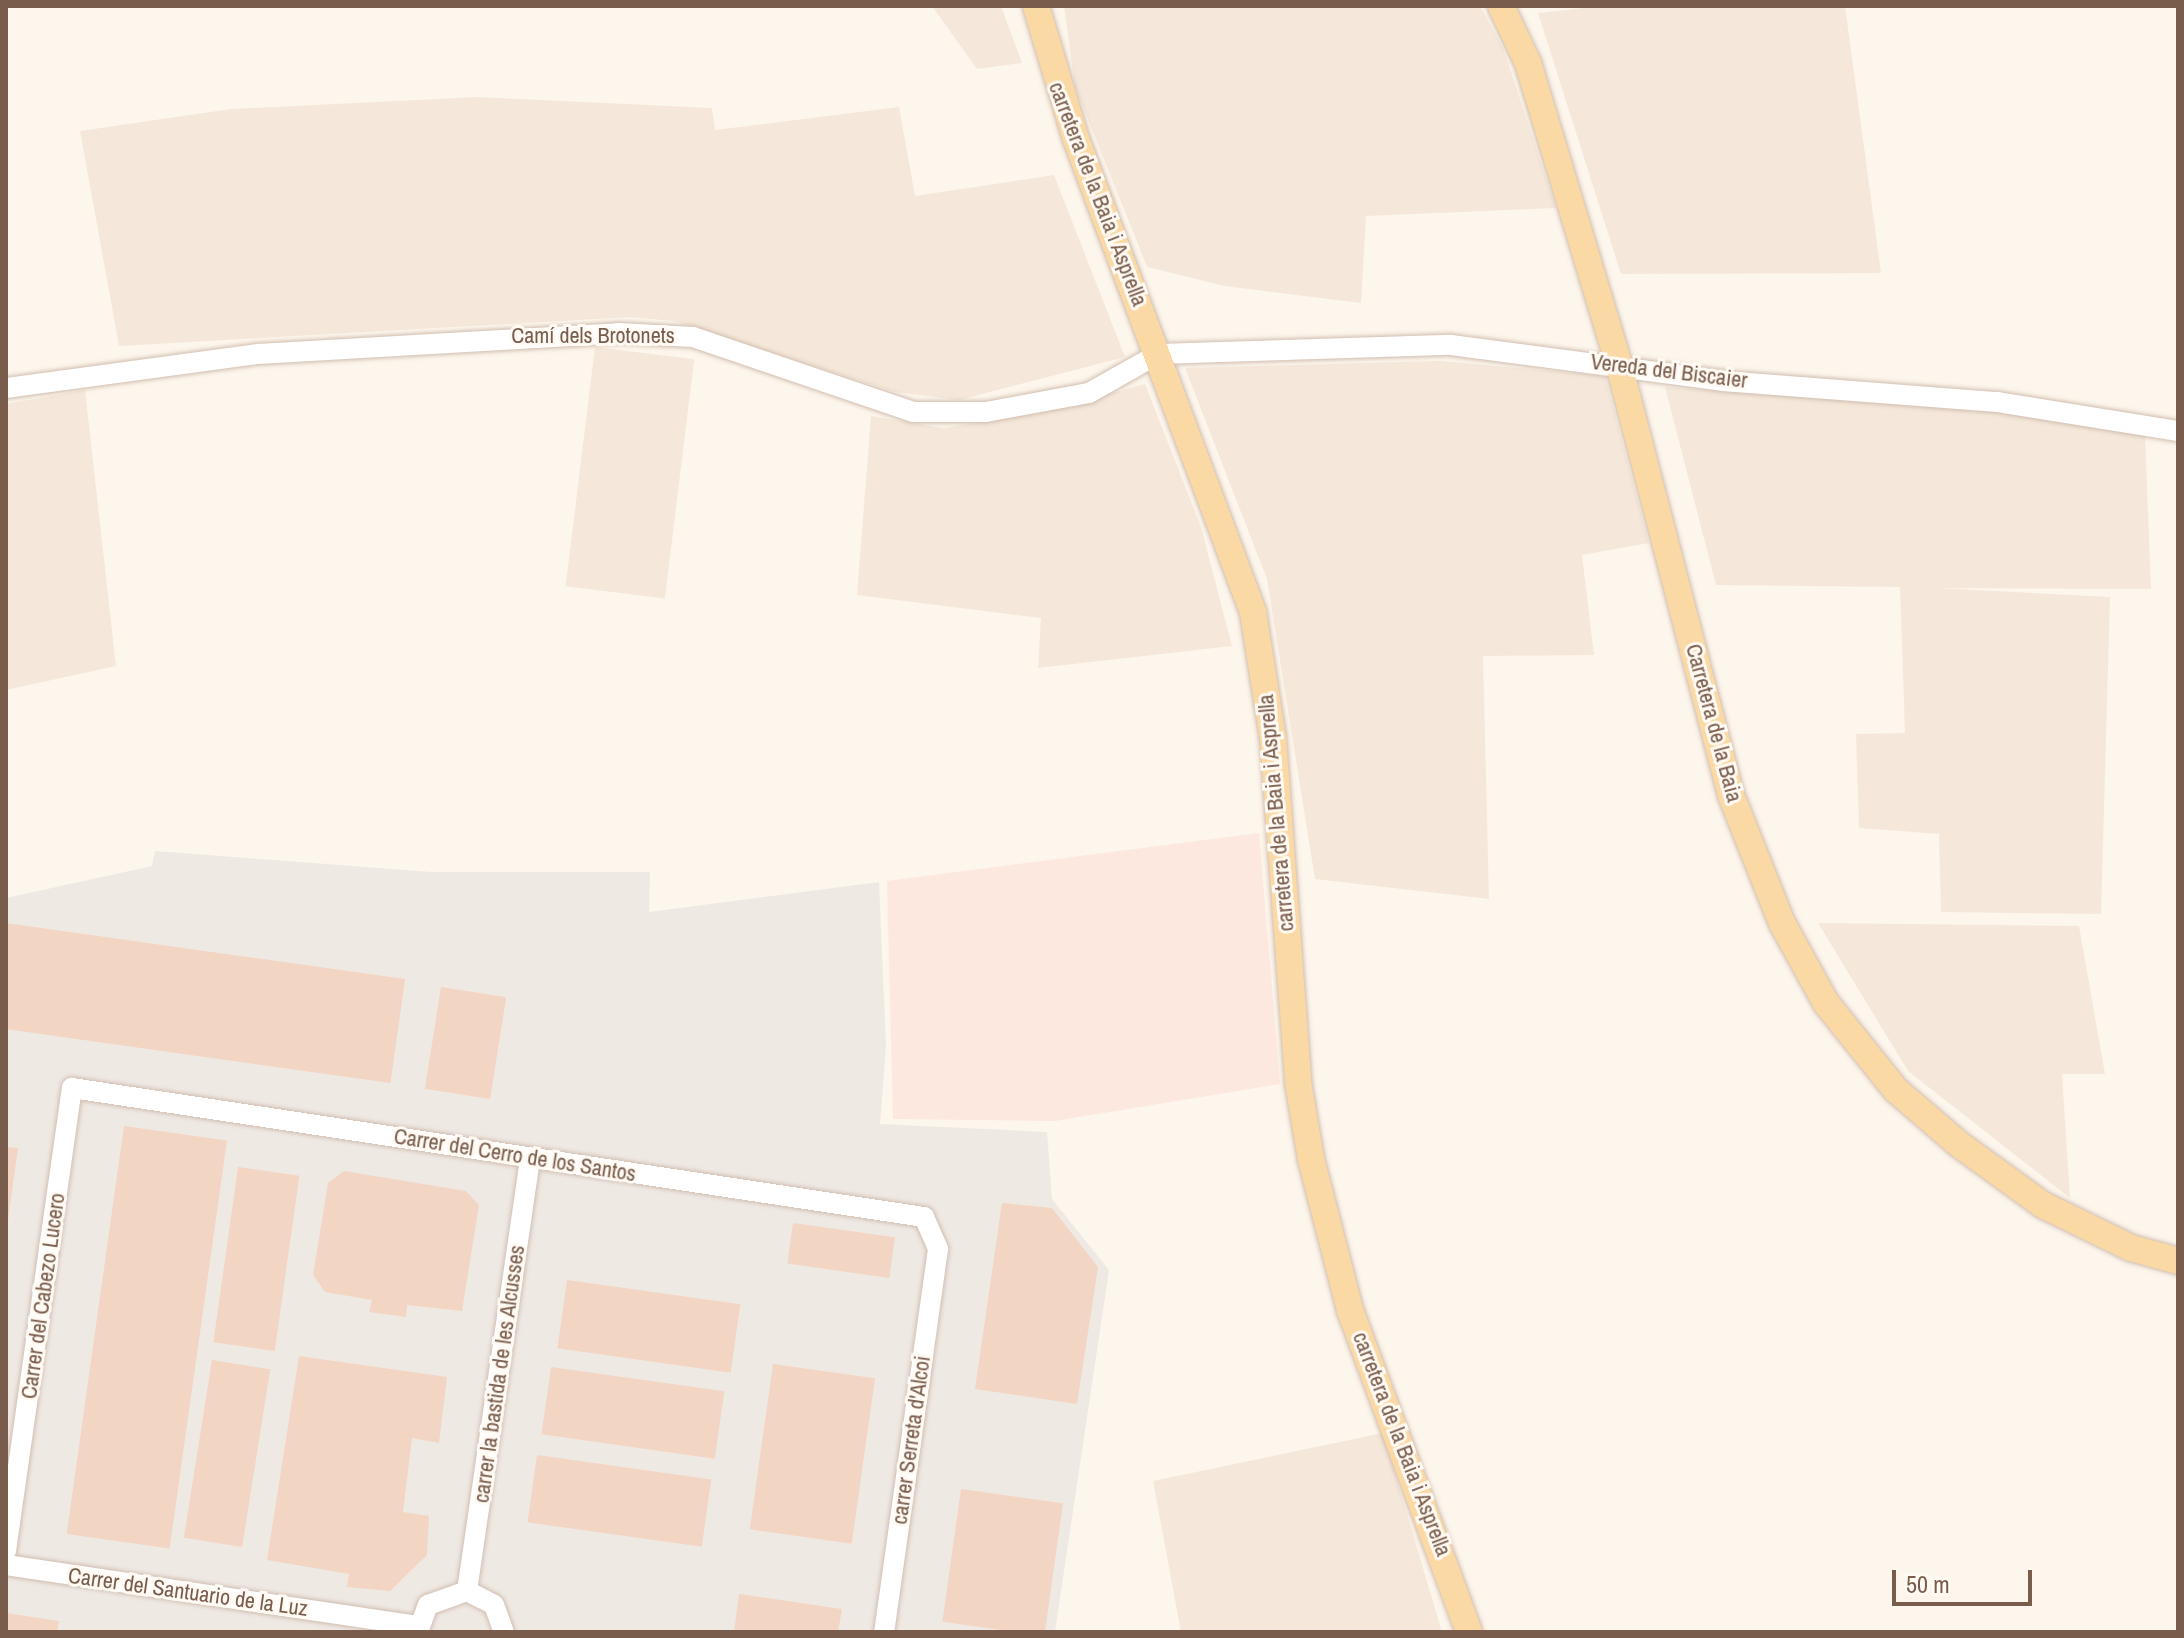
<!DOCTYPE html>
<meta charset="utf-8">
<style>
body{margin:0}
#map{position:relative;width:2184px;height:1638px;overflow:hidden;background:#fdf6ec;font-family:"Archivo Narrow",sans-serif}
div>[style]{position:absolute}
.residential>*{inset:0;background:#f5e8da;transform-origin:0 0}
.commercial>*{inset:0;background:#fde8e0}
.industrial>*{inset:0;background:#efe9e4}
.building>*{inset:0;background:#f3d5c3;transform-origin:0 0}
.roads{filter:drop-shadow(0 0 2px #d1beb0) drop-shadow(0 0 2px #d1beb0)}
.minor>*{height:20px;margin:-10px;padding:0 10px;transform-origin:10px;border-radius:10px;background:#fff}
.major>*{height:26px;margin:-13px;padding:0 13px;transform-origin:13px;border-radius:13px;background:#fbd9a5}
span{translate:-50% -50%;white-space:nowrap;text-align:center;line-height:1.15;-webkit-text-stroke:6px #fffaf3;paint-order:stroke}
.street-label{font-size:22px;color:#7a5c4d}
.frame{position:absolute;inset:0;border:8px solid #7a5c4d;pointer-events:none}
.scale{position:absolute;left:1892px;top:1570px;width:140px;height:36px;box-sizing:border-box;border:4px solid #7a5c4d;border-top:0;padding-left:10px;font-size:24px;line-height:28px;white-space:nowrap;color:#7a5c4d;-webkit-text-stroke:6px #fffaf3;paint-order:stroke}
</style>
<div id="map">
<div class="residential">
<div style="clip-path:polygon(932px 6px,1001px 6px,1022px 63px,977px 69px)"></div>
<div style="clip-path:polygon(1064px 6px,1480px 6px,1503px 48px,1556px 208px,1366px 216px,1361px 303px,1225px 286px,1147px 267px,1075px 87px)"></div>
<div style="clip-path:polygon(1602px 6px,1845px 6px,1881px 273px,1621px 274px,1538px 13px)"></div>
<div style="clip-path:polygon(477px 97px,712px 108px,715px 130px,899px 107px,915px 196px,1054px 175px,1125px 357px,959px 400px,895px 392px,674px 321px,630px 317px,119px 346px,80px 131px,231px 109px)"></div>
<div style="left:595px;top:347px;width:100px;height:241px;rotate:7deg"></div>
<div style="clip-path:polygon(1441px 361px,1605px 376px,1649px 543px,1582px 555px,1594px 655px,1483px 656px,1489px 899px,1315px 879px,1267px 579px,1185px 368px)"></div>
<div style="clip-path:polygon(1145px 384px,1201px 527px,1232px 646px,1038px 668px,1041px 618px,857px 595px,871px 416px,943px 428px,1040px 413px)"></div>
<div style="clip-path:polygon(1665px 387px,1990px 410px,2145px 435px,2151px 589px,1938px 588px,2110px 597px,2101px 914px,1941px 912px,1939px 834px,1859px 828px,1856px 734px,1905px 733px,1900px 587px,1716px 585px)"></div>
<div style="clip-path:polygon(85px 390px,116px 666px,6px 690px,6px 404px)"></div>
<div style="clip-path:polygon(1818px 923px,2079px 926px,2105px 1074px,2062px 1074px,2070px 1198px,1908px 1071px)"></div>
<div style="clip-path:polygon(1383px 1433px,1442px 1632px,1181px 1632px,1153px 1481px)"></div>
</div>
<div class="commercial">
<div style="clip-path:polygon(1259px 833px,1280px 1084px,1055px 1121px,893px 1119px,887px 881px)"></div>
</div>
<div class="industrial">
<div style="clip-path:polygon(155px 851px,431px 872px,650px 872px,649px 912px,879px 882px,886px 1046px,880px 1124px,1047px 1132px,1052px 1199px,1109px 1270px,1055px 1632px,6px 1632px,6px 898px,152px 866px)"></div>
</div>
<div class="building">
<div style="left:6px;top:923px;width:403px;height:105px;rotate:8deg"></div>
<div style="left:441px;top:987px;width:66px;height:103px;rotate:9deg"></div>
<div style="left:124px;top:1126px;width:104px;height:412px;rotate:8deg"></div>
<div style="clip-path:polygon(6px 1147px,18px 1148px,8px 1220px,6px 1220px)"></div>
<div style="left:238px;top:1167px;width:62px;height:177px;rotate:8deg"></div>
<div style="clip-path:polygon(344px 1171px,466px 1191px,479px 1205px,462px 1311px,407px 1305px,406px 1317px,369px 1312px,372px 1300px,325px 1292px,313px 1275px,328px 1183px)"></div>
<div style="clip-path:polygon(1002px 1203px,1052px 1208px,1098px 1267px,1077px 1404px,975px 1389px)"></div>
<div style="left:793px;top:1223px;width:103px;height:41px;rotate:8deg"></div>
<div style="left:567px;top:1280px;width:175px;height:69px;rotate:8deg"></div>
<div style="clip-path:polygon(299px 1356px,447px 1377px,439px 1443px,412px 1438px,403px 1512px,429px 1516px,427px 1555px,390px 1591px,347px 1587px,349px 1574px,267px 1560px)"></div>
<div style="left:212px;top:1360px;width:59px;height:180px;rotate:9deg"></div>
<div style="left:773px;top:1364px;width:103px;height:167px;rotate:8deg"></div>
<div style="left:551px;top:1367px;width:175px;height:68px;rotate:8deg"></div>
<div style="left:537px;top:1455px;width:176px;height:68px;rotate:8deg"></div>
<div style="left:961px;top:1489px;width:103px;height:134px;rotate:8deg"></div>
<div style="clip-path:polygon(739px 1594px,842px 1609px,838px 1632px,734px 1632px)"></div>
<div style="clip-path:polygon(6px 1613px,59px 1621px,57px 1632px,6px 1632px)"></div>
</div>
<div class="roads">
<div class="minor">
<div style="left:6px;top:388px;width:254px;rotate:-7.7deg"></div>
<div style="left:258px;top:354px;width:361px;rotate:-3.3deg"></div>
<div style="left:618px;top:333px;width:75px;rotate:3.1deg"></div>
<div style="left:693px;top:337px;width:232px;rotate:18.8deg"></div>
<div style="left:913px;top:412px;width:73px"></div>
<div style="left:986px;top:412px;width:105px;rotate:-10.5deg"></div>
<div style="left:1089px;top:393px;width:79px;rotate:-29.5deg"></div>
<div style="left:1158px;top:354px;width:293px;rotate:-1.8deg"></div>
<div style="left:1451px;top:345px;width:274px;rotate:7.5deg"></div>
<div style="left:1723px;top:381px;width:275px;rotate:4.4deg"></div>
<div style="left:1997px;top:402px;width:183px;rotate:9.1deg"></div>
<div style="left:6px;top:1551px;width:468px;rotate:-81.9deg"></div>
<div style="left:72px;top:1088px;width:862px;rotate:8.61deg"></div>
<div style="left:924px;top:1217px;width:35px;rotate:66deg"></div>
<div style="left:938px;top:1249px;width:387px;rotate:98deg"></div>
<div style="left:6px;top:1565px;width:416px;rotate:8.4deg"></div>
<div style="left:467px;top:1591px;width:438px;rotate:-81.7deg"></div>
<div style="left:418px;top:1632px;width:29px;rotate:-70deg"></div>
<div style="left:428px;top:1605px;width:41px;rotate:-19.7deg"></div>
<div style="left:467px;top:1591px;width:30px;rotate:27deg"></div>
<div style="left:494px;top:1605px;width:29px;rotate:70deg"></div>
</div>
<div class="major">
<div style="left:1036px;top:6px;width:139px;rotate:73.3deg"></div>
<div style="left:1076px;top:139px;width:505px;rotate:69.48deg"></div>
<div style="left:1253px;top:612px;width:128px;rotate:81deg"></div>
<div style="left:1273px;top:738px;width:345px;rotate:85.8deg"></div>
<div style="left:1298px;top:1082px;width:78px;rotate:80.4deg"></div>
<div style="left:1311px;top:1159px;width:156px;rotate:75.5deg"></div>
<div style="left:1350px;top:1310px;width:343px;rotate:69.7deg"></div>
<div style="left:1501px;top:6px;width:63px;rotate:64.7deg"></div>
<div style="left:1528px;top:63px;width:315px;rotate:73.2deg"></div>
<div style="left:1619px;top:365px;width:444px;rotate:75.4deg"></div>
<div style="left:1731px;top:795px;width:138px;rotate:68.3deg"></div>
<div style="left:1782px;top:923px;width:91px;rotate:61.2deg"></div>
<div style="left:1826px;top:1003px;width:112px;rotate:51.2deg"></div>
<div style="left:1896px;top:1090px;width:84px;rotate:40.7deg"></div>
<div style="left:1960px;top:1145px;width:102px;rotate:35.9deg"></div>
<div style="left:2043px;top:1205px;width:98px;rotate:26deg"></div>
<div style="left:2131px;top:1248px;width:49px;rotate:15.5deg"></div>
</div>
</div>
<div class="street-label">
<span style="left:1098px;top:194px;rotate:69deg">carretera de la Baia i Asprella</span>
<span style="left:593px;top:336px">Camí dels Brotonets</span>
<span style="left:1669px;top:371px;rotate:7deg">Vereda del Biscaier</span>
<span style="left:1714px;top:723px;rotate:75deg">Carretera de la Baia</span>
<span style="left:1276px;top:813px;rotate:-95deg">carretera de la Baia i Asprella</span>
<span style="left:515px;top:1155px;rotate:9deg">Carrer del Cerro de los Santos</span>
<span style="left:43px;top:1296px;rotate:-82deg">Carrer del Cabezo Lucero</span>
<span style="left:499px;top:1374px;rotate:-82deg">carrer la bastida de les Alcusses</span>
<span style="left:911px;top:1440px;rotate:-82deg">carrer Serreta d'Alcoi</span>
<span style="left:1402px;top:1444px;rotate:69deg">carretera de la Baia i Asprella</span>
<span style="left:188px;top:1592px;rotate:8deg">Carrer del Santuario de la Luz</span>
</div>
<div class="frame"></div>
<div class="scale">50 m</div>
</div>
